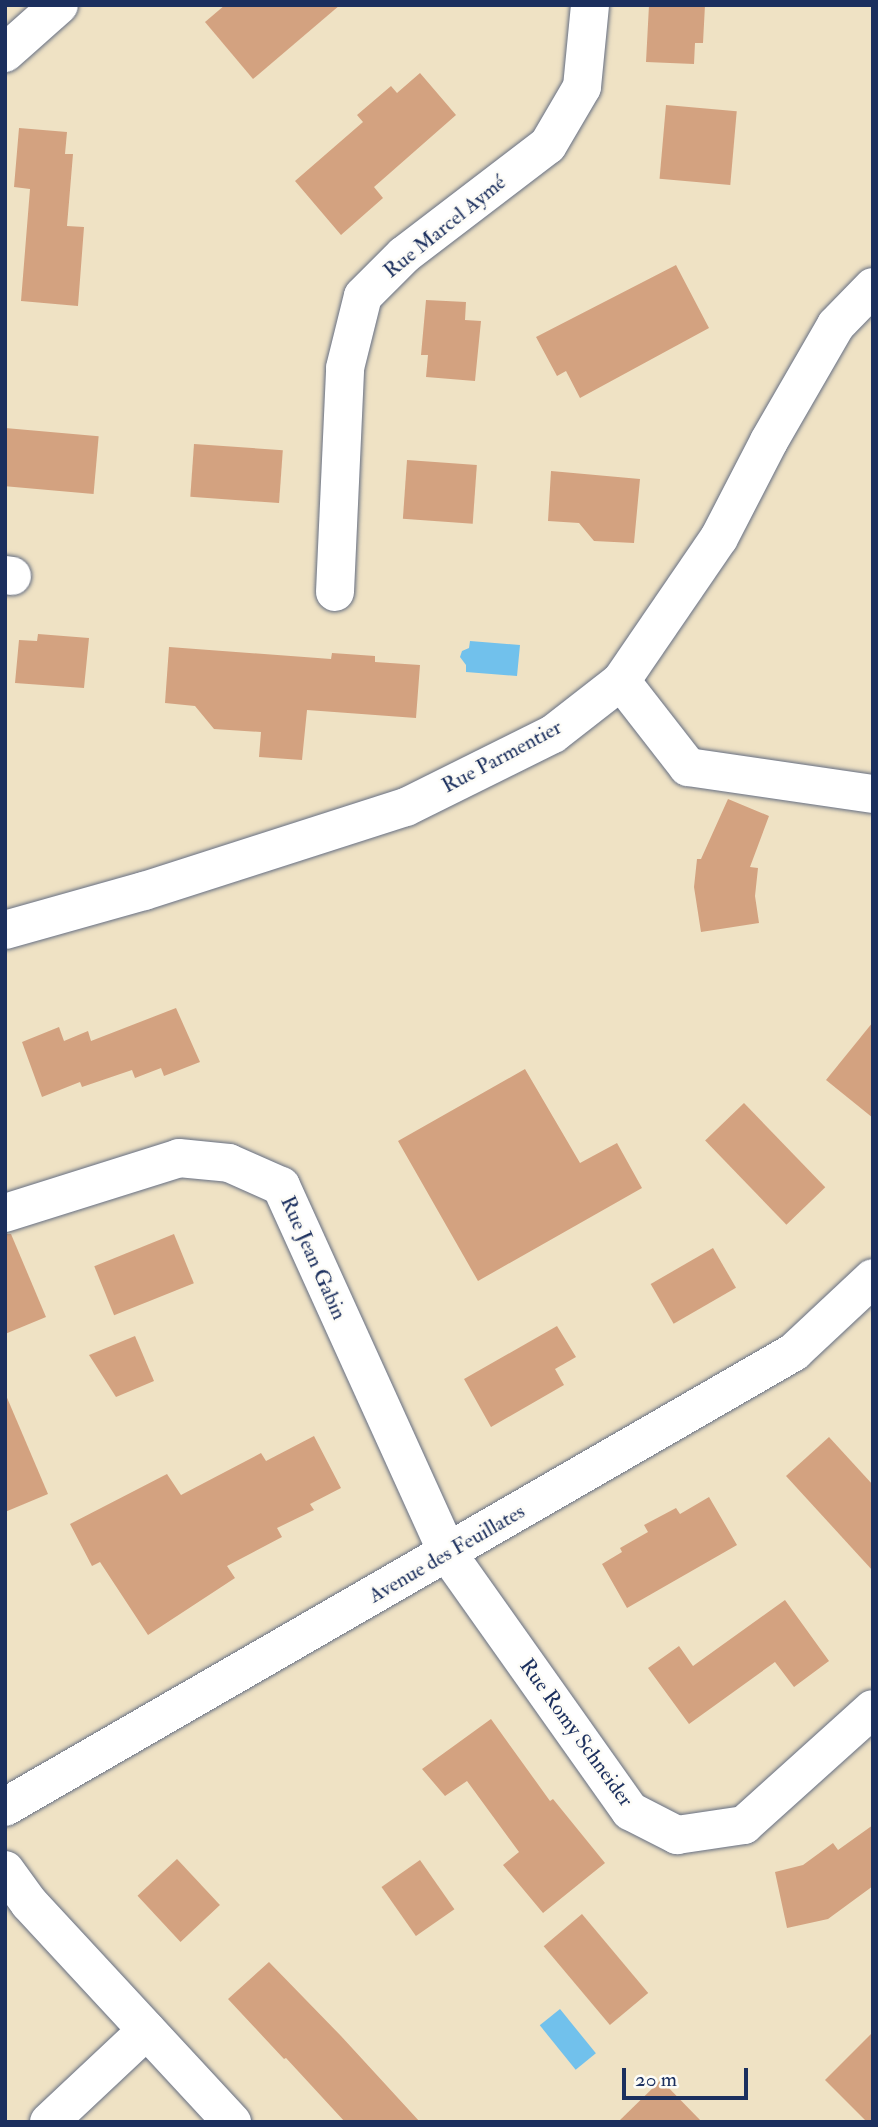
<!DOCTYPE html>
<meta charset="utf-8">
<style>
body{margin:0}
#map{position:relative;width:878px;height:2127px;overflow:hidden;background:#efe2c4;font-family:"IM FELL Double Pica",serif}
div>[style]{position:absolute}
.water>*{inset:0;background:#71c1ec;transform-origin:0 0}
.building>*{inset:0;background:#d3a280;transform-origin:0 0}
.roads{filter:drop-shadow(0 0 2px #656e82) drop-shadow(0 0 2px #656e82)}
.minor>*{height:38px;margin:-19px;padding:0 19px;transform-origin:19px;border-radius:19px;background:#fff}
.tertiary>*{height:38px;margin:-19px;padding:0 19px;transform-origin:19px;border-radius:19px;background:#fff}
span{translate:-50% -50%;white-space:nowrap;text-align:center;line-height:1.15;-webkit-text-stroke:5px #fdfcf7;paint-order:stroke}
.street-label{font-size:21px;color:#1b2f5e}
.frame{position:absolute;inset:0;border:7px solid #1b2f5e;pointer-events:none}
.scale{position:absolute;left:622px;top:2068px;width:126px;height:32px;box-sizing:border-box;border:4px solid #1b2f5e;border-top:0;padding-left:9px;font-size:21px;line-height:24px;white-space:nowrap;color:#1b2f5e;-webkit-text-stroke:5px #fdfcf7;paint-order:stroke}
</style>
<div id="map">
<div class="water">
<div style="clip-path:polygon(470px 641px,520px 645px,517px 676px,466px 672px,466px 665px,460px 657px,462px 651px,469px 648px)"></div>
<div style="left:560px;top:2009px;width:57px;height:26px;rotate:51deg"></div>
</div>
<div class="building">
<div style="clip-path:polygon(225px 5px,340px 5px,253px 79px,205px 22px)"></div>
<div style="clip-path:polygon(649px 5px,705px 5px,703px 43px,695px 43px,694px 64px,646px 62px)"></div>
<div style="clip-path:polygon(420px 73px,456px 115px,374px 187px,383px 198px,341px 235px,295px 181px,363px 122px,357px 115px,391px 86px,397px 93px)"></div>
<div style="left:666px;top:105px;width:71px;height:74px;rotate:5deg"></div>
<div style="clip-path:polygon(19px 128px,67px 132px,65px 154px,73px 154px,67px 226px,84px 227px,78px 306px,21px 301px,30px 189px,14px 187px)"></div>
<div style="clip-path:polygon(676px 265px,709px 328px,580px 398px,566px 371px,557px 376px,536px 337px)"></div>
<div style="clip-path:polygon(426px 300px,466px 302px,465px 320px,481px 321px,475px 381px,426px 377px,428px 355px,421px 355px)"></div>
<div style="left:5px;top:428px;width:94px;height:58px;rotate:5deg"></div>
<div style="left:194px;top:444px;width:89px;height:53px;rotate:4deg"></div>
<div style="left:407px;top:460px;width:70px;height:59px;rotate:4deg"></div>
<div style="clip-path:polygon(551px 471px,640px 479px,634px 543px,594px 541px,579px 523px,548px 521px)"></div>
<div style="clip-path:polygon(38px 634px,89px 638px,84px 688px,15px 683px,19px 640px,37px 641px)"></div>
<div style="clip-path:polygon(169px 647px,331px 659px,332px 653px,375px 656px,375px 662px,420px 665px,416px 718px,307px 710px,302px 760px,259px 757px,261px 732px,214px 729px,195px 706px,165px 703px)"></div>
<div style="clip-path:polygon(728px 799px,769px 816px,750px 867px,758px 868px,755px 896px,759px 923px,701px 932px,694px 887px,697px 859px,701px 859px)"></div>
<div style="clip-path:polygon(176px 1008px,200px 1062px,164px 1076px,161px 1068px,135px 1078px,132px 1070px,82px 1087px,80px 1082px,42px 1097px,22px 1042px,59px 1027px,64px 1041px,88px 1031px,91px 1041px)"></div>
<div style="clip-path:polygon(873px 1022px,873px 1118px,826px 1080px)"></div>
<div style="clip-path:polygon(525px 1069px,580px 1163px,617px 1143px,642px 1188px,478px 1281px,398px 1141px)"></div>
<div style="left:744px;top:1103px;width:117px;height:54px;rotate:46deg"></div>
<div style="clip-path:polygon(5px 1234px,11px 1234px,46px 1317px,5px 1334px)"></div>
<div style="left:174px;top:1234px;width:53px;height:86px;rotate:68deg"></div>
<div style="left:713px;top:1248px;width:46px;height:72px;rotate:60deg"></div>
<div style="clip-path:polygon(557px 1326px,576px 1357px,555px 1369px,564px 1385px,491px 1427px,464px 1379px)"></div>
<div style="clip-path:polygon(135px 1336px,154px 1381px,116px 1397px,89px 1355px)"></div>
<div style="clip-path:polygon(5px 1393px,48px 1494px,5px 1512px)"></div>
<div style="clip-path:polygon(314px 1436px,341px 1488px,310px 1504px,314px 1510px,277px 1528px,282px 1537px,227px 1566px,235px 1578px,148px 1635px,100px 1562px,92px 1566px,70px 1524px,167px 1474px,181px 1495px,261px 1453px,266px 1461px)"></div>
<div style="clip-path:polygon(829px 1437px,873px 1485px,873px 1571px,786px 1476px)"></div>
<div style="clip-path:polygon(709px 1497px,737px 1545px,627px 1608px,602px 1564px,622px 1552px,620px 1548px,648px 1532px,644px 1525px,676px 1508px,680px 1514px)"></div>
<div style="clip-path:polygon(785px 1600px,829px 1661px,794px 1687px,775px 1662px,689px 1724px,648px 1668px,679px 1646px,693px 1666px)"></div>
<div style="clip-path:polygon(491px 1719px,550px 1801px,553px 1799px,605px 1863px,543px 1913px,503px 1865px,519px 1852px,467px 1781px,445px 1796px,422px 1769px)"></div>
<div style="clip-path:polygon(873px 1825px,873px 1886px,828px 1919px,787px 1928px,775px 1872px,803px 1865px,833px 1843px,838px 1850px)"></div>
<div style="left:177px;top:1859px;width:63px;height:54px;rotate:47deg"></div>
<div style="left:420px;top:1860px;width:60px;height:47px;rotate:55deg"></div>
<div style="left:582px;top:1914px;width:103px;height:50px;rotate:50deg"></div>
<div style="clip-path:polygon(269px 1962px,341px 2036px,420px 2122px,345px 2122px,286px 2058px,284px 2059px,228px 1999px)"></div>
<div style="clip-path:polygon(873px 2032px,873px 2122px,867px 2122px,825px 2080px)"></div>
<div style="clip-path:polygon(661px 2080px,702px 2122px,618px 2122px)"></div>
</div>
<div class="roads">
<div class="minor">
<div style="left:5px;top:53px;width:72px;rotate:-41.6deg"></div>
<div style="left:5px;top:575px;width:7px;rotate:8deg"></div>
<div style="left:335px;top:592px;width:224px;rotate:-87.4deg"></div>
<div style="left:345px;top:368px;width:74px;rotate:-76deg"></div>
<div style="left:363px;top:296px;width:58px;rotate:-45deg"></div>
<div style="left:404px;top:255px;width:181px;rotate:-37.4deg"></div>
<div style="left:548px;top:145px;width:67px;rotate:-59.6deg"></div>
<div style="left:582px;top:87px;width:82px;rotate:-84.4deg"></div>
<div style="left:621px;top:681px;width:109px;rotate:52.1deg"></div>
<div style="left:688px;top:767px;width:187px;rotate:8.3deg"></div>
<div style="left:5px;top:1213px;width:182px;rotate:-17.5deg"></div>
<div style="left:179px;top:1158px;width:50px;rotate:5.7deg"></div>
<div style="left:229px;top:1163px;width:57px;rotate:23.9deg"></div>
<div style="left:281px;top:1186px;width:404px;rotate:65.6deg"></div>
<div style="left:448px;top:1554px;width:315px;rotate:54.7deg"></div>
<div style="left:630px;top:1811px;width:53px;rotate:27.1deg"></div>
<div style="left:677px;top:1835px;width:68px;rotate:-8.5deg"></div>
<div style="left:744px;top:1825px;width:173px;rotate:-42deg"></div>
<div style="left:5px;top:1807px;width:911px;rotate:-29.97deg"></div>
<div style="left:794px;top:1352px;width:108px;rotate:-43.1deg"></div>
<div style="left:5px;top:1870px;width:41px;rotate:54deg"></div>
<div style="left:29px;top:1903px;width:299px;rotate:47.2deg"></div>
<div style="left:49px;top:2122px;width:134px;rotate:-43.2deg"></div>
</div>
<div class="tertiary">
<div style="left:5px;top:930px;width:144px;rotate:-15.7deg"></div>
<div style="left:144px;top:891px;width:275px;rotate:-17.8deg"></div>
<div style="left:406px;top:807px;width:164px;rotate:-26.4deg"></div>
<div style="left:553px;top:734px;width:86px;rotate:-37.9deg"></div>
<div style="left:621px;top:681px;width:173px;rotate:-55.6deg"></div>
<div style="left:719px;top:538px;width:109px;rotate:-62.7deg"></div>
<div style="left:769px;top:441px;width:134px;rotate:-60deg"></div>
<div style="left:836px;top:325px;width:53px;rotate:-45.8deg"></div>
</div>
</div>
<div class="street-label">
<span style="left:445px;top:227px;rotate:-39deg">Rue Marcel Aymé</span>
<span style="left:502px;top:757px;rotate:-28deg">Rue Parmentier</span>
<span style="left:313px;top:1258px;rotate:66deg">Rue Jean Gabin</span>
<span style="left:447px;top:1554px;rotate:-30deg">Avenue des Feuillates</span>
<span style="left:576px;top:1733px;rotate:54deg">Rue Romy Schneider</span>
</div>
<div class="frame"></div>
<div class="scale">20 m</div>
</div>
